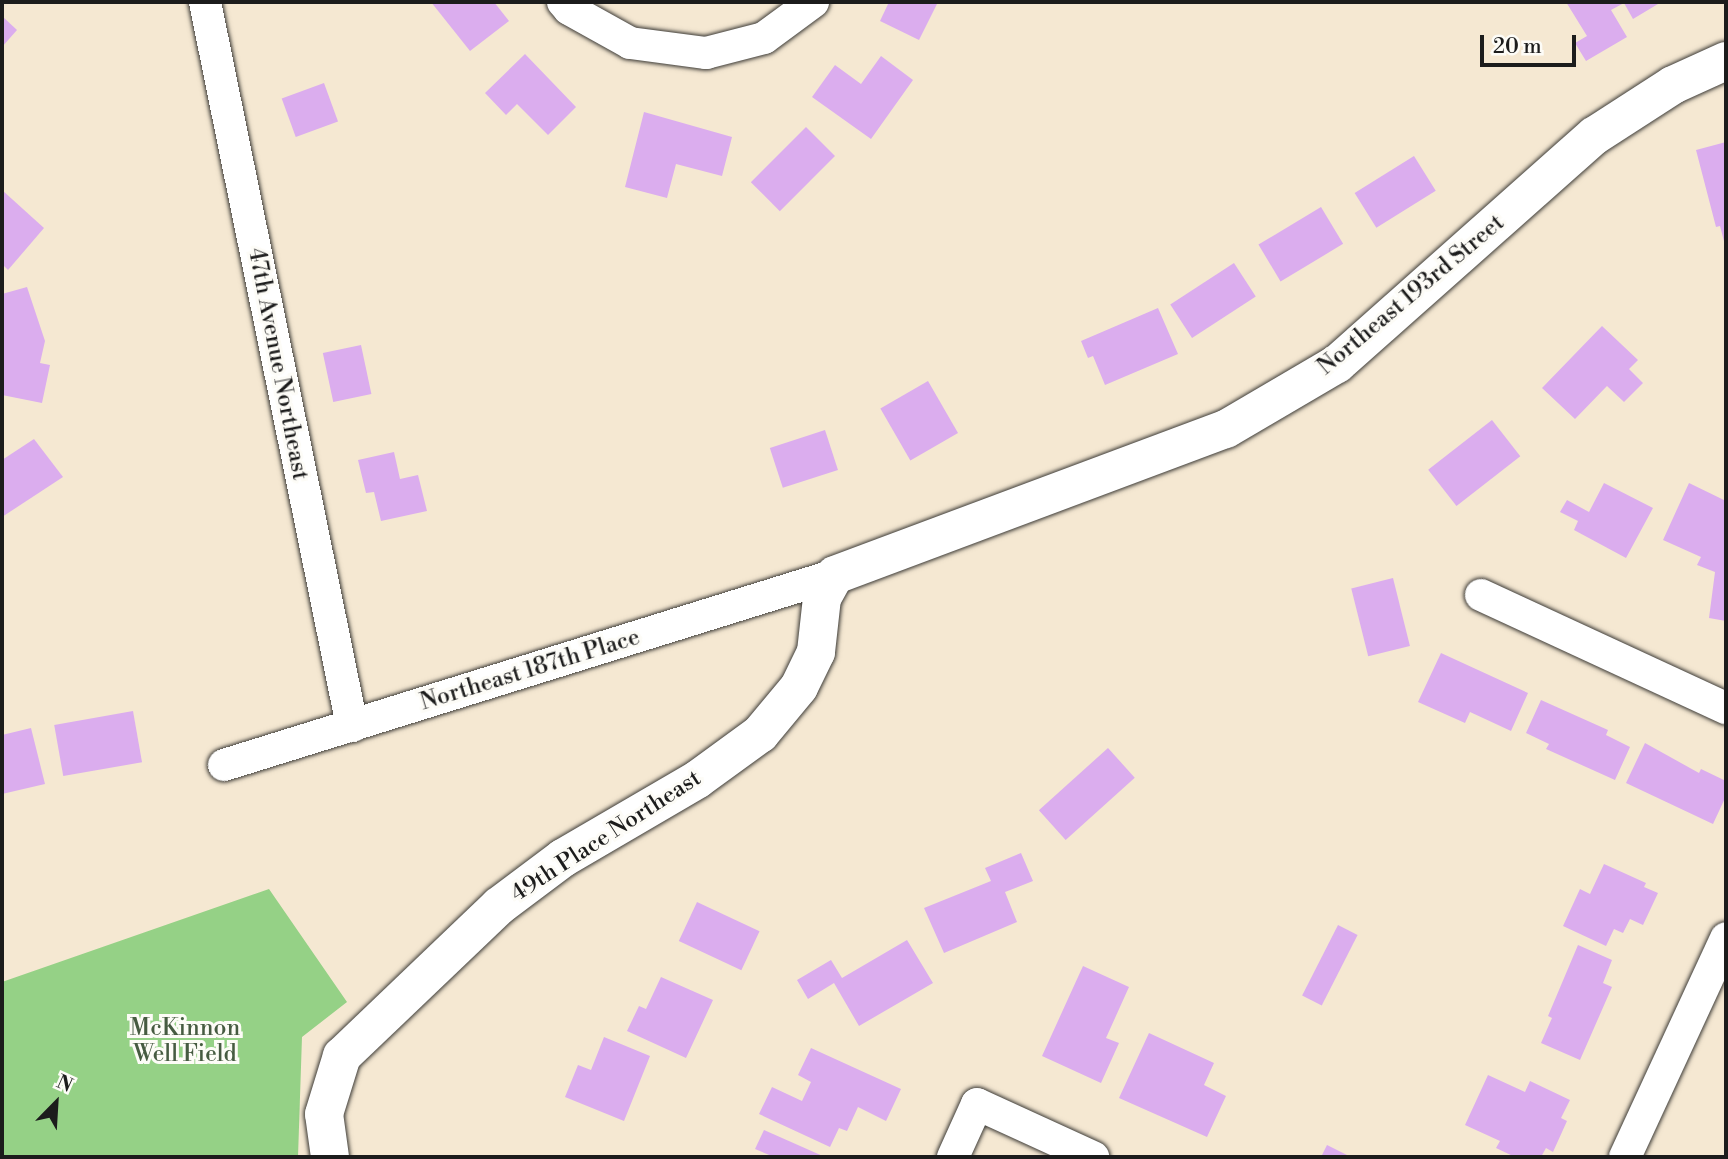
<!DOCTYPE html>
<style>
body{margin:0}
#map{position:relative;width:1728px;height:1159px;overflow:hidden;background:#f5e8d2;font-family:"Libre Bodoni",serif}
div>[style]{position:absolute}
.green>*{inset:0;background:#95d186}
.building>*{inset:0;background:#dbadee;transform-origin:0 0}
.roads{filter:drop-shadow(0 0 2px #3d3b37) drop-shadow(0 0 2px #3d3b37)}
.minor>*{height:32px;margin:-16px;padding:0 16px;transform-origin:16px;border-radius:16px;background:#fff}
.tertiary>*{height:38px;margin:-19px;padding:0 19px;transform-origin:19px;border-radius:19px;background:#fff}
span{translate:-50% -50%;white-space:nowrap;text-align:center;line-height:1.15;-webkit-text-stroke:6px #fdfcf7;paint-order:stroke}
.street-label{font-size:23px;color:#1c1c1c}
.park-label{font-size:23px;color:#465b41}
.frame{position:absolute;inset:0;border:4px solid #1c1c1c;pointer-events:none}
.north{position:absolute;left:21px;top:1068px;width:70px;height:70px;-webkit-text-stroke:5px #fdfcf7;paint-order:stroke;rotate:24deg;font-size:19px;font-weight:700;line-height:28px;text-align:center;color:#1c1c1c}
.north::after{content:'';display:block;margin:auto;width:24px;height:32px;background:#1c1c1c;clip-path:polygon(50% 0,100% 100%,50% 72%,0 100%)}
.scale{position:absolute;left:1480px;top:35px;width:96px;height:32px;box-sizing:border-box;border:4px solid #1c1c1c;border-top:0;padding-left:9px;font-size:21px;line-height:24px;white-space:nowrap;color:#1c1c1c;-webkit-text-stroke:5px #fdfcf7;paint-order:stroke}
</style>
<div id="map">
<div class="green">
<div style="clip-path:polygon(269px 889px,347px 1002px,302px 1037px,298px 1157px,2px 1157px,2px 982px)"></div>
</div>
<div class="building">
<div style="clip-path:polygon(431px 2px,494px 2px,509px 21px,470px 51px)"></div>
<div style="clip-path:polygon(889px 2px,938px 2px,919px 40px,880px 21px)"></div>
<div style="clip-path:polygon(1566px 2px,1657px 2px,1658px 4px,1633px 19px,1624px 3px,1611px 10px,1627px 37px,1586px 61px,1575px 43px,1587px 36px)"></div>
<div style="clip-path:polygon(2px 16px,17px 30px,2px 47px)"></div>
<div style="clip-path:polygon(525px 54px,576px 107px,548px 135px,517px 104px,506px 115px,485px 93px)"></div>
<div style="clip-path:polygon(881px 56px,913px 80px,871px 139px,812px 97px,835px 65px,861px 84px)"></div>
<div style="left:324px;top:83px;width:41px;height:45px;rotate:70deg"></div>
<div style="clip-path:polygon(644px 112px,732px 137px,722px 176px,676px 164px,667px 198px,625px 187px)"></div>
<div style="left:806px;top:127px;width:41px;height:78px;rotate:45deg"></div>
<div style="clip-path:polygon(1726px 142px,1726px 245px,1725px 245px,1720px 226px,1716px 227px,1696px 150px)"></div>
<div style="left:1414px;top:156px;width:41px;height:70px;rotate:58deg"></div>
<div style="clip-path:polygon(2px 190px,44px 228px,8px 270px,2px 264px)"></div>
<div style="left:1321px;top:207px;width:43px;height:73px;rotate:59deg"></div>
<div style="left:1234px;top:263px;width:40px;height:76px;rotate:57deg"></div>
<div style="clip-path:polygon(27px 287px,45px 341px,40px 363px,50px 365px,42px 403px,2px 395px,2px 294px)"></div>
<div style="clip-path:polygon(1158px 308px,1178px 354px,1105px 385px,1093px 356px,1088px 358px,1081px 341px)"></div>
<div style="clip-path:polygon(1602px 326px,1638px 360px,1629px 369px,1643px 383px,1624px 402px,1607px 386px,1575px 419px,1542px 388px)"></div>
<div style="left:361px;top:345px;width:50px;height:39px;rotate:78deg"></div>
<div style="left:928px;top:381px;width:60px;height:55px;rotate:60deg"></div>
<div style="left:1492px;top:420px;width:46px;height:81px;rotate:52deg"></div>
<div style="left:825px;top:430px;width:42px;height:58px;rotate:72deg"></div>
<div style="clip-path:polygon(34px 439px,63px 477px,2px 517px,2px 460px)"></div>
<div style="clip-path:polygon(394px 452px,400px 479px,418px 475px,427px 511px,381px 521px,374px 492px,366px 493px,358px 460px)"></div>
<div style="clip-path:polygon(1604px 483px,1653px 508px,1626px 558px,1574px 530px,1578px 521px,1560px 512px,1567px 500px,1589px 512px)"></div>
<div style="clip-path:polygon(1689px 483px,1726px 501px,1726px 621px,1709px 618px,1715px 572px,1697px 565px,1701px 557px,1663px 540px)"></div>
<div style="left:1393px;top:578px;width:70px;height:43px;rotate:76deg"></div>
<div style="clip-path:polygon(1441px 653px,1528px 693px,1511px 731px,1470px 712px,1465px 723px,1418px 702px)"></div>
<div style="clip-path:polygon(1541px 700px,1608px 730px,1606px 735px,1630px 747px,1615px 780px,1546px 749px,1549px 744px,1526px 733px)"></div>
<div style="left:133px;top:711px;width:52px;height:80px;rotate:80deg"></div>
<div style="clip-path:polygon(31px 728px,45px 784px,2px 794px,2px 735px)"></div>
<div style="clip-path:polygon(1645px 743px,1699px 773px,1701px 769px,1726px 781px,1726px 796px,1713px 824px,1626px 783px)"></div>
<div style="left:1108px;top:748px;width:40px;height:93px;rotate:48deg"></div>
<div style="clip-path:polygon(1021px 853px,1033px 881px,1005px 892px,1017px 922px,944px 953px,924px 908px,991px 881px,985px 868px)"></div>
<div style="clip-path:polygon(1604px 864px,1646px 883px,1644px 887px,1658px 893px,1643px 925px,1630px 919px,1623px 933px,1614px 929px,1606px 946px,1563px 926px,1580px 889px,1590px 894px)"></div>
<div style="left:697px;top:902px;width:69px;height:43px;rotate:25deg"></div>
<div style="left:1338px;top:925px;width:22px;height:79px;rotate:27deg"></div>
<div style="clip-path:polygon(907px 940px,933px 983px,859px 1026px,834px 983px,808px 999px,797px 980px,831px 960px,842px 978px)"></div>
<div style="clip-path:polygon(1578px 945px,1612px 960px,1603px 983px,1612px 987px,1580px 1060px,1541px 1043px,1552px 1018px,1548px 1016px)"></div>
<div style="clip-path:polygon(1083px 966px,1129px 987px,1106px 1038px,1119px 1043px,1101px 1083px,1042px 1056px)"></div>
<div style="clip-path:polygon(661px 977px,713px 1000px,686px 1058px,627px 1031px,639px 1006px,646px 1009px)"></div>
<div style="clip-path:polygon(1149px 1033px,1214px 1063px,1204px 1085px,1226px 1096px,1207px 1137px,1119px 1098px)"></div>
<div style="clip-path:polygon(604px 1037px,650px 1056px,624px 1121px,565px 1097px,578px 1065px,591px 1070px)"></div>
<div style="clip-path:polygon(811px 1048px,901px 1089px,886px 1121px,858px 1107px,847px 1131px,839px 1128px,830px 1147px,759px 1114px,772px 1087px,802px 1101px,811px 1082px,798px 1075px)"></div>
<div style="clip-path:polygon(1488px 1075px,1525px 1092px,1530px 1081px,1570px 1100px,1561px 1118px,1567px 1121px,1553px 1152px,1546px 1148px,1541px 1157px,1515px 1157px,1496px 1148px,1500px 1141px,1465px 1125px)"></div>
<div style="clip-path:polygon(764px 1130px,825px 1157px,774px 1157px,755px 1149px)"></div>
<div style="clip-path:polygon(1327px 1145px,1351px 1157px,1321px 1157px)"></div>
</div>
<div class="roads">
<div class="minor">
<div style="left:205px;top:2px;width:739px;rotate:78.52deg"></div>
<div style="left:563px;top:2px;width:9px;rotate:49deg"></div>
<div style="left:569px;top:9px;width:70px;rotate:29.1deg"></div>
<div style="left:630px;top:43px;width:77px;rotate:7.5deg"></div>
<div style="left:706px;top:53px;width:60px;rotate:-14.5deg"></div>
<div style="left:764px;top:38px;width:61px;rotate:-36.3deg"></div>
<div style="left:1481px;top:595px;width:270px;rotate:24.8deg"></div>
<div style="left:224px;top:765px;width:640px;rotate:-17.27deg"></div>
<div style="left:953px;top:1157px;width:58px;rotate:-65.6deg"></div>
<div style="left:977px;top:1104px;width:128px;rotate:24.6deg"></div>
<div style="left:1625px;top:1157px;width:241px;rotate:-65.2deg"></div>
</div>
<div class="tertiary">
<div style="left:330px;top:1157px;width:43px;rotate:-97.9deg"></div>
<div style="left:324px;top:1114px;width:61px;rotate:-72.8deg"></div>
<div style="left:342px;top:1056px;width:217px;rotate:-43.7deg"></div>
<div style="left:499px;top:906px;width:80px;rotate:-36.9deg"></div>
<div style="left:563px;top:858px;width:156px;rotate:-30.3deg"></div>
<div style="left:698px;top:779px;width:77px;rotate:-36deg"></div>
<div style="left:760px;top:734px;width:61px;rotate:-50.3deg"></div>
<div style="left:799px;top:687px;width:39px;rotate:-64deg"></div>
<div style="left:816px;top:652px;width:54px;rotate:-83.7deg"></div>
<div style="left:822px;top:598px;width:26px;rotate:-61deg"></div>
<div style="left:835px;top:575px;width:417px;rotate:-20.5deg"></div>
<div style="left:1226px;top:429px;width:129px;rotate:-30.4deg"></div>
<div style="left:1337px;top:364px;width:344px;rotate:-41.6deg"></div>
<div style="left:1594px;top:136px;width:94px;rotate:-32.8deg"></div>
<div style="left:1673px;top:85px;width:58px;rotate:-24.4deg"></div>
</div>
</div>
<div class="street-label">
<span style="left:1411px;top:295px;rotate:-40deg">Northeast 193rd Street</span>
<span style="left:278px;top:364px;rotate:79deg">47th Avenue Northeast</span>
<span style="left:530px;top:670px;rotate:-17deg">Northeast 187th Place</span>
<span style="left:606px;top:836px;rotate:-33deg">49th Place Northeast</span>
</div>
<div class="park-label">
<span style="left:185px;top:1041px">McKinnon<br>Well Field</span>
</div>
<div class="frame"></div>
<div class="north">N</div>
<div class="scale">20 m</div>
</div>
